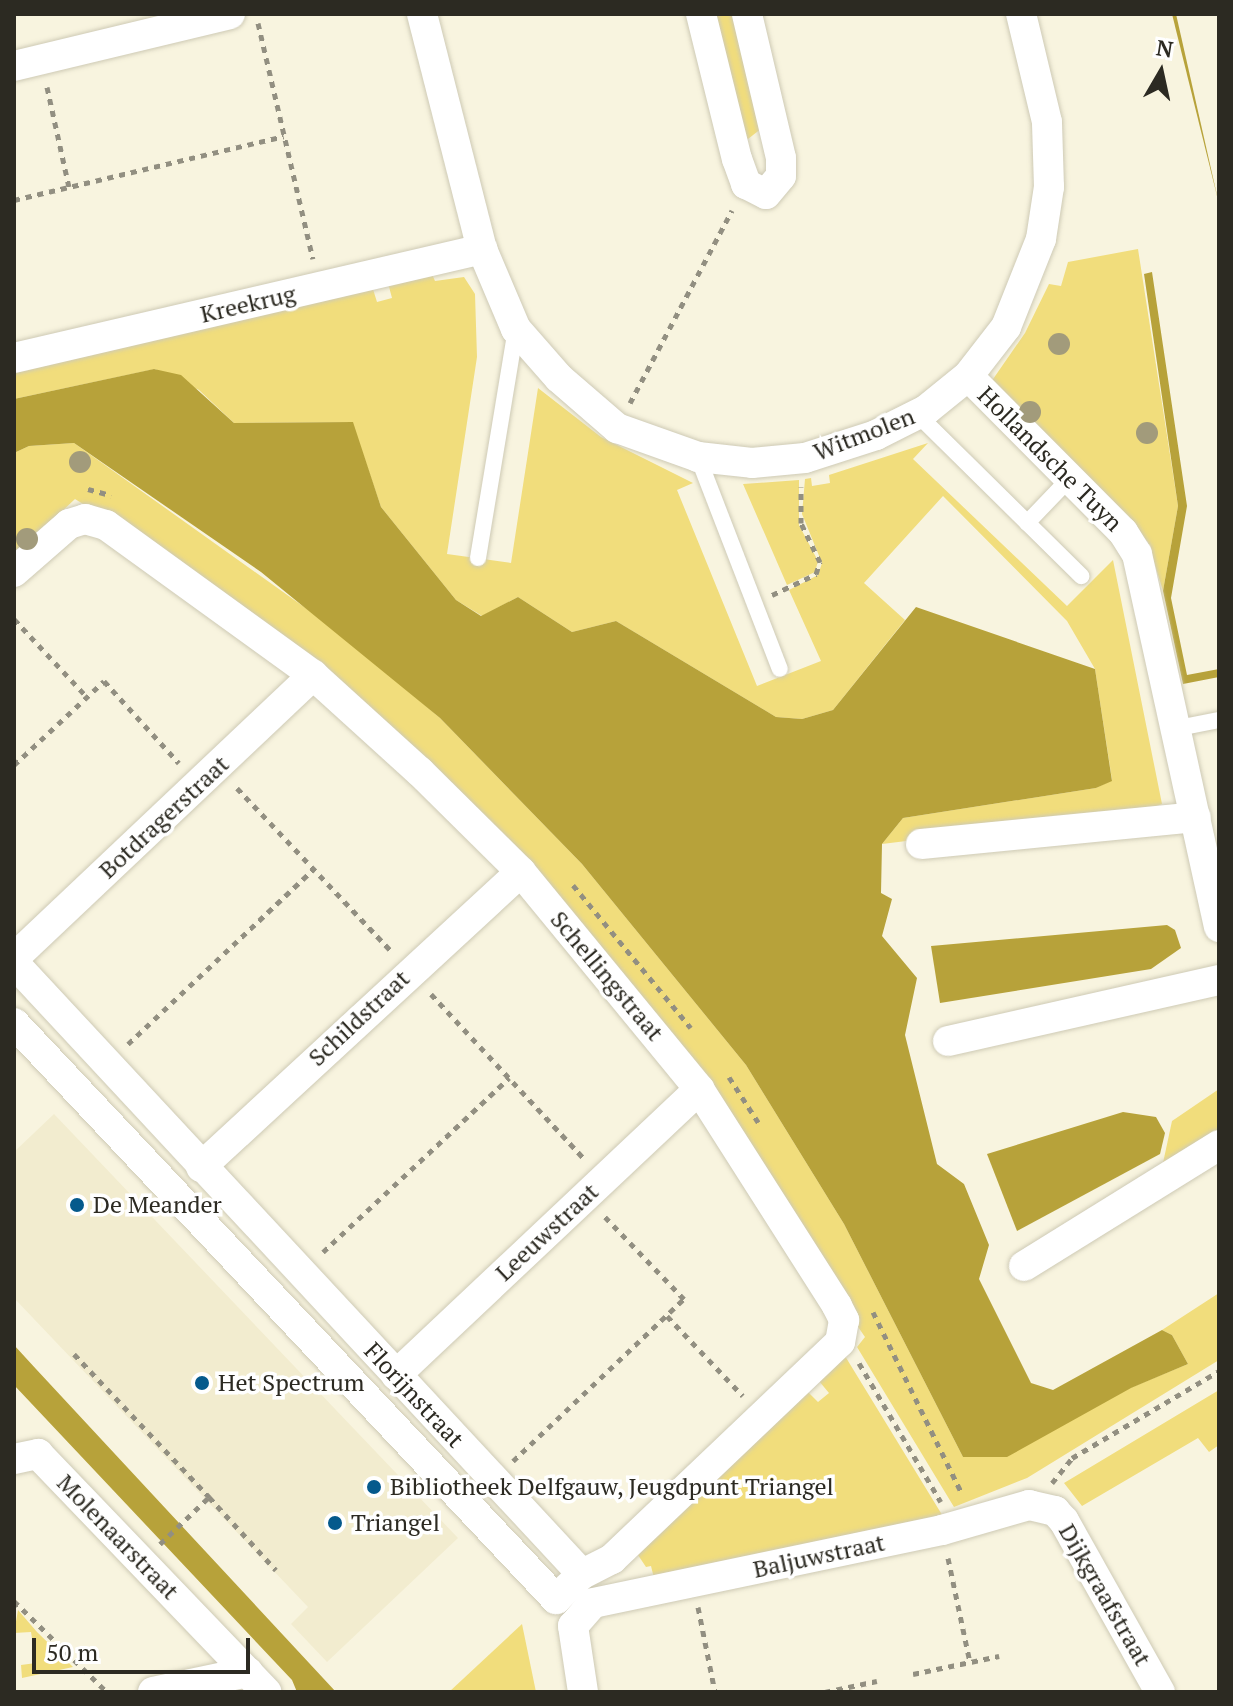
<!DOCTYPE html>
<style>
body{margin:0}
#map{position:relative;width:1233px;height:1706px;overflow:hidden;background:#f8f4df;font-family:"PT Serif",serif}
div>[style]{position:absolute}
.built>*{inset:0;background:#f2eccf}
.green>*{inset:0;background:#f1dd7c}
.water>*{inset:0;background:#b7a23a}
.path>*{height:5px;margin-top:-2.5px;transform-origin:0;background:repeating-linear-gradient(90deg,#928f81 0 6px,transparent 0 12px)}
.roads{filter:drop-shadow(0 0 2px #cecab5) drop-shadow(0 0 2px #cecab5)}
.lane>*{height:16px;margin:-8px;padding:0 8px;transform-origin:8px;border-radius:8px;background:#fff}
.street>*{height:30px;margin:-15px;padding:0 15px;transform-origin:15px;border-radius:15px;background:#fff}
.trees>*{width:22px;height:22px;margin:-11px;border-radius:50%;background:#a29b7b}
.dots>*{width:22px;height:22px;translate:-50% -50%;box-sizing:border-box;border:4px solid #fff;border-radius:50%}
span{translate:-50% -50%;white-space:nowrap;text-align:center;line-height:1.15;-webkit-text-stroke:7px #fff;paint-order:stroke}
.street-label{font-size:24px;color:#2c2a22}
.poi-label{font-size:24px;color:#2c2a22}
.left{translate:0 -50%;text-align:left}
.frame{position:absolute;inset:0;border:16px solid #2c2a22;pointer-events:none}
.north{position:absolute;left:1121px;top:32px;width:80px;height:80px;-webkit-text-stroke:6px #fff;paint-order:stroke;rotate:9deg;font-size:22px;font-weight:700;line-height:32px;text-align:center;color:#2c2a22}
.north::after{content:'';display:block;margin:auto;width:28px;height:36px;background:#2c2a22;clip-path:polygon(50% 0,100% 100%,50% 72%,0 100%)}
.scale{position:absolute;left:32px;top:1638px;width:218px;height:36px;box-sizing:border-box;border:4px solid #2c2a22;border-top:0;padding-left:10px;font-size:24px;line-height:28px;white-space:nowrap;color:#2c2a22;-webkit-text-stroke:6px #fff;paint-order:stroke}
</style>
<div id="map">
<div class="built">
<div style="clip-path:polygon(54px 1114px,458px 1538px,327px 1662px,291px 1624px,308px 1607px,14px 1298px,14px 1152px)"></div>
</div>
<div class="green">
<div style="clip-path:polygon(708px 14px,734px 14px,762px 128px,748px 139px,737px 134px)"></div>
<div style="clip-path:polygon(1138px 249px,1178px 506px,1163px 591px,1148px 542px,991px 382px,1025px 333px,1049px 284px,1061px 286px,1068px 262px)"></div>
<div style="clip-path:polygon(431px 272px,435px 281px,464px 277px,475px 294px,477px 357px,447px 554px,511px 563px,538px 388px,601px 437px,693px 483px,677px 490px,757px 686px,821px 661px,789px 590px,818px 575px,822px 563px,802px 514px,805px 479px,811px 478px,812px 486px,830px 483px,829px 475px,928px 443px,913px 459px,1067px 606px,1113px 560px,1162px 804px,1141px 812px,882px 844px,903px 818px,1096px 788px,1112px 780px,1095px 669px,1067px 621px,943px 496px,864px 583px,905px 620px,833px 710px,802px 719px,776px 717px,616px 621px,572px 632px,518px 597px,482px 616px,456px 600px,381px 507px,352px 422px,234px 423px,199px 390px,155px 369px,14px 399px,14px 369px,372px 286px,377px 302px,392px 298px,388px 283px)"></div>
<div style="clip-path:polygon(74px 443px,335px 629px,440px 718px,582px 864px,746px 1065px,844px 1224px,963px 1457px,1188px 1364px,1172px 1335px,1162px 1330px,1219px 1293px,1219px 1360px,1027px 1478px,954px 1507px,857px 1347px,865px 1337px,591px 937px,134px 536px,75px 499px,14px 557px,14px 453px,29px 446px)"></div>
<div style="clip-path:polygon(799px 480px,799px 525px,818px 561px,815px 572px,787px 585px,743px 484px)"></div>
<div style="clip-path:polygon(1219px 1089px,1219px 1129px,1163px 1163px,1172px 1121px)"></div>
<div style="clip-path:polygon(845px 1356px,944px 1518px,654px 1578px,651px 1566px,646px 1567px,636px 1552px,807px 1391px,818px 1402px,829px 1393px,819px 1381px)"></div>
<div style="clip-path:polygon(1219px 1390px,1219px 1445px,1209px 1452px,1198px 1438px,1082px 1506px,1064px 1483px)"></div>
<div style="clip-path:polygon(18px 1610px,37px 1632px,73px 1667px,22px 1678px,21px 1665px,36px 1663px,31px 1632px,14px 1633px)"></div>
<div style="clip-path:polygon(522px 1624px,536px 1692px,449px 1692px)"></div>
</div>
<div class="water">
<div style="clip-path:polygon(1172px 14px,1176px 14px,1219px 204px)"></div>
<div style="clip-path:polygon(1152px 272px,1187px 506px,1171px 598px,1187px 675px,1219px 669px,1219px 677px,1183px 684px,1163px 591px,1178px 506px,1144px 274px)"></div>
<div style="clip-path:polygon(154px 369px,181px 375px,234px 423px,353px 422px,381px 507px,456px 600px,481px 616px,518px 597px,572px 632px,616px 621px,776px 717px,802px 719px,833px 710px,916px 607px,1095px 669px,1112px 781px,1096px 788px,903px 818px,882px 844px,881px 893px,892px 899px,882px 936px,917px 978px,905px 1035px,937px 1164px,964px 1184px,989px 1245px,979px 1279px,1031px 1383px,1053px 1390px,1162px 1330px,1172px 1335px,1188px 1364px,1131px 1388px,1007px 1457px,963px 1457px,844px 1224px,746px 1065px,582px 864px,440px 718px,261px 572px,74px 443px,29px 446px,14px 453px,14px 399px)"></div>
<div style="clip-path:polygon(1167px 925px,1175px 930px,1181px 948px,1151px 969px,940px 1003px,931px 946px)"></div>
<div style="clip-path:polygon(1123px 1112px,1156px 1117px,1165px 1133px,1160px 1154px,1017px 1231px,987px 1154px)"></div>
<div style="clip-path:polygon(14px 1345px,36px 1369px,336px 1692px,297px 1692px,292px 1680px,14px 1385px)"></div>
</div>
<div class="path">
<div style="left:258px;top:23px;width:242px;rotate:76.9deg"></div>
<div style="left:47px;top:87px;width:102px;rotate:77.6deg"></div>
<div style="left:14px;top:200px;width:277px;rotate:-13.3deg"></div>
<div style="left:630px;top:403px;width:218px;rotate:-62.1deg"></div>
<div style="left:88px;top:489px;width:24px;rotate:15deg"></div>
<div style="left:772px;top:595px;width:49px;rotate:-25.5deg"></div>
<div style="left:816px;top:574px;width:13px;rotate:-72deg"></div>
<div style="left:820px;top:562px;width:43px;rotate:-116deg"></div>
<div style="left:801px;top:523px;width:36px;rotate:-90deg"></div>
<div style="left:14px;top:619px;width:107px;rotate:46.9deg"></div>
<div style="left:14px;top:765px;width:123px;rotate:-43deg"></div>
<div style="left:104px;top:681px;width:111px;rotate:47.6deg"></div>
<div style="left:237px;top:788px;width:226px;rotate:46.6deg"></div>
<div style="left:573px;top:885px;width:185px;rotate:50.5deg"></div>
<div style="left:431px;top:994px;width:226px;rotate:47.1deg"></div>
<div style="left:128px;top:1044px;width:255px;rotate:-43.3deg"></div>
<div style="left:729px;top:1077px;width:54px;rotate:57.2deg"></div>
<div style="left:323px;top:1252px;width:255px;rotate:-43.1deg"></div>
<div style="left:873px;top:1312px;width:203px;rotate:63.9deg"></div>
<div style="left:667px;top:1316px;width:110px;rotate:46.5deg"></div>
<div style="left:74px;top:1354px;width:197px;rotate:46.6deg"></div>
<div style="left:859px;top:1363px;width:161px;rotate:59.5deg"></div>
<div style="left:513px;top:1461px;width:236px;rotate:-43.5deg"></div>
<div style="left:684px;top:1299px;width:114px;rotate:-133.9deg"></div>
<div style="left:1052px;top:1483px;width:32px;rotate:-51deg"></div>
<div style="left:1072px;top:1458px;width:171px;rotate:-30.6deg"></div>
<div style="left:160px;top:1544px;width:68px;rotate:-43.8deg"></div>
<div style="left:209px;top:1497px;width:99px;rotate:47.5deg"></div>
<div style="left:948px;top:1558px;width:106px;rotate:78.1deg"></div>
<div style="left:14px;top:1601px;width:130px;rotate:44.4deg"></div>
<div style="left:698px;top:1607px;width:87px;rotate:78.7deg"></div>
<div style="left:913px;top:1674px;width:88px;rotate:-11.8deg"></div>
<div style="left:1011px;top:1691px;width:1px;rotate:90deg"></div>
<div style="left:825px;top:1692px;width:53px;rotate:-11.9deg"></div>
</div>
<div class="roads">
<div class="lane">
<div style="left:917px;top:414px;width:231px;rotate:44.6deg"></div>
<div style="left:698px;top:457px;width:227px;rotate:68.9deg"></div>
<div style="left:1027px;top:523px;width:62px;rotate:-46.3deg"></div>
<div style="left:478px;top:558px;width:232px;rotate:-80.6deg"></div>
<div style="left:1178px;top:728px;width:42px;rotate:-11deg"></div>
</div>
<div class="street">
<div style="left:422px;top:14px;width:243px;rotate:75.7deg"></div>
<div style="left:482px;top:249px;width:87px;rotate:67deg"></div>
<div style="left:516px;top:329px;width:65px;rotate:48.7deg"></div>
<div style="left:559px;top:378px;width:77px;rotate:40.8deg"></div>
<div style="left:617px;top:428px;width:86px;rotate:19.7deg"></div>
<div style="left:698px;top:457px;width:54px;rotate:6.3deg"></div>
<div style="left:752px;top:463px;width:53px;rotate:-5.4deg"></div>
<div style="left:805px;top:458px;width:75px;rotate:-17.9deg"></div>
<div style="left:876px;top:435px;width:56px;rotate:-26.6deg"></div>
<div style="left:926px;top:410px;width:54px;rotate:-39deg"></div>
<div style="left:968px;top:376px;width:62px;rotate:-52.2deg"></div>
<div style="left:1006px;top:327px;width:95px;rotate:-68.3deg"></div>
<div style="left:1041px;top:239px;width:53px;rotate:-81.3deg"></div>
<div style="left:1049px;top:187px;width:65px;rotate:-91.8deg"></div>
<div style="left:1047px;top:122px;width:111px;rotate:-103.5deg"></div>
<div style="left:701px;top:14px;width:149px;rotate:76.1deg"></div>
<div style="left:737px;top:159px;width:27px;rotate:70deg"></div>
<div style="left:746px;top:184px;width:22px;rotate:27deg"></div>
<div style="left:766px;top:194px;width:23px;rotate:-50deg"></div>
<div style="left:781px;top:176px;width:18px;rotate:-90deg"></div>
<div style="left:781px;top:158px;width:148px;rotate:-103.3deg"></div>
<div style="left:14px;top:66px;width:222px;rotate:-13.5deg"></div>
<div style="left:14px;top:358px;width:481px;rotate:-13.1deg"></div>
<div style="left:968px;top:376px;width:220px;rotate:45.2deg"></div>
<div style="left:1123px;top:532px;width:26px;rotate:58deg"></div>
<div style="left:1137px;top:554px;width:382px;rotate:77.6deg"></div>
<div style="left:14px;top:572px;width:73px;rotate:-41.1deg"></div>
<div style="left:69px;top:524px;width:17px;rotate:-17deg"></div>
<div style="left:85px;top:519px;width:22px;rotate:16deg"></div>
<div style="left:106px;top:525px;width:256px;rotate:35.9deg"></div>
<div style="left:313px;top:675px;width:144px;rotate:42.2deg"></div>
<div style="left:420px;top:772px;width:142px;rotate:44.7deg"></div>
<div style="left:521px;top:872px;width:281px;rotate:50.6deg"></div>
<div style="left:699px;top:1089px;width:257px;rotate:57.5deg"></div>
<div style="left:837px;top:1306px;width:16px;rotate:63deg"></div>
<div style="left:844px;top:1320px;width:22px;rotate:100deg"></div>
<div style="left:840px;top:1342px;width:315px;rotate:136.4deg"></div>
<div style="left:612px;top:1559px;width:34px;rotate:153deg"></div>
<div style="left:582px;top:1574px;width:36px;rotate:136deg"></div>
<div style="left:556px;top:1599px;width:791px;rotate:-133.26deg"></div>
<div style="left:921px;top:844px;width:276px;rotate:-5.6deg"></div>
<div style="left:14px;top:958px;width:412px;rotate:-43.4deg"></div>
<div style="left:14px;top:963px;width:834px;rotate:47.09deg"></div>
<div style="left:948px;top:1041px;width:278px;rotate:-12.7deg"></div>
<div style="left:201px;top:1167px;width:435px;rotate:-42.7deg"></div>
<div style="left:1024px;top:1266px;width:229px;rotate:-31.8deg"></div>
<div style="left:396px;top:1375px;width:417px;rotate:-43.3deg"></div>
<div style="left:14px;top:1459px;width:25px;rotate:-12deg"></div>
<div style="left:38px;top:1454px;width:330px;rotate:46.2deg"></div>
<div style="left:153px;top:1692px;width:97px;rotate:-11.9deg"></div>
<div style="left:583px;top:1692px;width:67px;rotate:-98.6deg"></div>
<div style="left:573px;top:1626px;width:30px;rotate:-49deg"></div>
<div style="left:593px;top:1603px;width:357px;rotate:-11.8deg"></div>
<div style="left:942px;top:1530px;width:91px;rotate:-16deg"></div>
<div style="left:1029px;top:1505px;width:27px;rotate:13deg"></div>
<div style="left:1055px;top:1511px;width:13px;rotate:48deg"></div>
<div style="left:1064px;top:1521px;width:196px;rotate:60.7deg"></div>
</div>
</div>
<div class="trees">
<div style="left:1059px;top:344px"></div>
<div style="left:1030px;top:412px"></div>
<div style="left:1147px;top:433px"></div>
<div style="left:80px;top:462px"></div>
<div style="left:27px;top:539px"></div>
</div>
<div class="dots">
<div style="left:77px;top:1205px;background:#055a8c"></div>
<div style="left:202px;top:1383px;background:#055a8c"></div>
<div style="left:374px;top:1487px;background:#055a8c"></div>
<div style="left:335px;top:1523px;background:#055a8c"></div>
</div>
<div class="street-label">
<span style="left:248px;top:304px;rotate:-13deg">Kreekrug</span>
<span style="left:864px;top:434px;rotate:-21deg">Witmolen</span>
<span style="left:1050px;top:459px;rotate:45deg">Hollandsche Tuyn</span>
<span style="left:164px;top:817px;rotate:-43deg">Botdragerstraat</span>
<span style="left:607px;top:976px;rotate:50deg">Schellingstraat</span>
<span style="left:359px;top:1018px;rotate:-43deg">Schildstraat</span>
<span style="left:547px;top:1232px;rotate:-43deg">Leeuwstraat</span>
<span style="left:414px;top:1395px;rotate:47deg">Florijnstraat</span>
<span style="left:118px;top:1537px;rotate:46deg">Molenaarstraat</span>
<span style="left:819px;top:1556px;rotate:-12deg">Baljuwstraat</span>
<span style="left:1105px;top:1595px;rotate:60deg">Dijkgraafstraat</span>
</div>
<div class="poi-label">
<span class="left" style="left:93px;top:1205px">De Meander</span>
<span class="left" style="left:218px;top:1383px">Het Spectrum</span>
<span class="left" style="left:390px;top:1487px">Bibliotheek Delfgauw, Jeugdpunt Triangel</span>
<span class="left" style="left:351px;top:1523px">Triangel</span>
</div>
<div class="frame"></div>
<div class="north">N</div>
<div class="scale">50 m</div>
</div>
